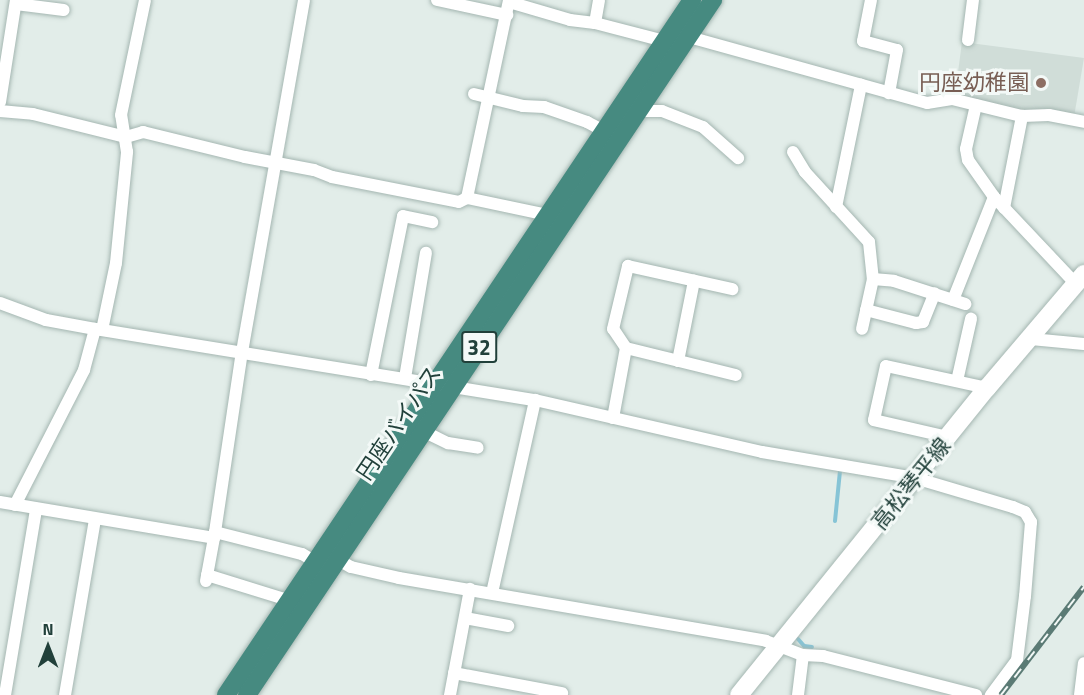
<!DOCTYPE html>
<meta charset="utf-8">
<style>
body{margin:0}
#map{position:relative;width:1084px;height:695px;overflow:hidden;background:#e2ede9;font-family:"Titillium Web","Noto Sans JP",sans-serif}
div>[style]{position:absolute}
.built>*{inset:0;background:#d0ddd8}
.stream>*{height:4px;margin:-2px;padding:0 2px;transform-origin:2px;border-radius:2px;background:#86c4d6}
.roads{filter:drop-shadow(0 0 2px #a4b6b1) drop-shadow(0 0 2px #a4b6b1)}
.minor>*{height:12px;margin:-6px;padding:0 6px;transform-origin:6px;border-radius:6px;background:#fff}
.secondary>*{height:18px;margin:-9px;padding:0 9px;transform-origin:9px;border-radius:9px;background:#fff}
.trunk>*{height:18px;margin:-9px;padding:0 9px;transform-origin:9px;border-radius:9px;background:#468a80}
.rail>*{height:6px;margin-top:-3px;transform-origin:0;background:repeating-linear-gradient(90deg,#f3f9f7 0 11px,#5b7b75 0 22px);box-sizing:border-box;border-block:2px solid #5b7b75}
.dots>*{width:16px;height:16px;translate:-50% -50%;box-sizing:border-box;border:3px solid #f3f9f7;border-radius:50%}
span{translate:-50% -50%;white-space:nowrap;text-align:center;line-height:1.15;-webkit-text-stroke:6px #f3f9f7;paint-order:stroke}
.shield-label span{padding:2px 4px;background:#f3f9f7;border:2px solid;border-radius:4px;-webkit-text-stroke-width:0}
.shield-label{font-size:21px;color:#21403a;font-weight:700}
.education-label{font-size:22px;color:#785e54}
.right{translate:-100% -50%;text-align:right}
.street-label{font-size:22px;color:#21403a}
.north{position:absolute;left:18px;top:617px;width:60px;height:60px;-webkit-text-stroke:4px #f3f9f7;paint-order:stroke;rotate:0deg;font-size:16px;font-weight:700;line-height:24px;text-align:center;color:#21403a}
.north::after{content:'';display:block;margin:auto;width:21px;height:27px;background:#21403a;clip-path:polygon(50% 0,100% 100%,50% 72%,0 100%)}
</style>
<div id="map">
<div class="built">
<div style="clip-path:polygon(962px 42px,1084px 58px,1074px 117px,1022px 113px,955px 95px)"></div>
</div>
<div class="stream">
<div style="left:835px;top:521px;width:50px;rotate:-84.3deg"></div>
<div style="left:798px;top:639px;width:9px;rotate:49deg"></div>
<div style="left:804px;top:646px;width:8px;rotate:7deg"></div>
</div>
<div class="roads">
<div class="minor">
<div style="left:437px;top:0;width:72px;rotate:12.1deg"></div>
<div style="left:871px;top:0;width:42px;rotate:101deg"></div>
<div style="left:863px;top:41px;width:35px;rotate:15deg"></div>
<div style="left:897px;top:50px;width:44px;rotate:100.5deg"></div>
<div style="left:509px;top:2px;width:64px;rotate:16.4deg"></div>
<div style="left:570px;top:20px;width:25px;rotate:7deg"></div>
<div style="left:595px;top:23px;width:71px;rotate:14.6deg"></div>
<div style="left:16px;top:4px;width:48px;rotate:7.1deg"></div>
<div style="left:595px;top:23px;width:23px;rotate:-80deg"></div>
<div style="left:689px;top:37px;width:247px;rotate:15.5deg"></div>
<div style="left:927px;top:103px;width:25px;rotate:-9deg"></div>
<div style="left:952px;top:99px;width:72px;rotate:13.7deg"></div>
<div style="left:1022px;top:116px;width:27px;rotate:-2deg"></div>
<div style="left:1049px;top:115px;width:36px;rotate:11deg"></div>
<div style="left:968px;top:40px;width:40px;rotate:-82.9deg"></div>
<div style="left:474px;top:94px;width:50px;rotate:13.8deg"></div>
<div style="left:523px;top:106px;width:21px;rotate:3deg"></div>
<div style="left:544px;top:107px;width:46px;rotate:19.2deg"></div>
<div style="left:587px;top:122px;width:19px;rotate:28deg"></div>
<div style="left:0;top:102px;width:103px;rotate:-81.1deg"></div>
<div style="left:976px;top:105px;width:45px;rotate:102.8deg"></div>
<div style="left:966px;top:149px;width:11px;rotate:80deg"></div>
<div style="left:968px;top:160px;width:45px;rotate:54.9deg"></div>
<div style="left:994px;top:197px;width:120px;rotate:46.7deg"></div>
<div style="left:0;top:111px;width:33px;rotate:5deg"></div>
<div style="left:33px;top:114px;width:96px;rotate:13.9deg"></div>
<div style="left:126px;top:137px;width:18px;rotate:-16deg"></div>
<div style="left:143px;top:132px;width:105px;rotate:13.8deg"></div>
<div style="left:245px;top:157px;width:70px;rotate:10.7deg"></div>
<div style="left:314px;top:170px;width:19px;rotate:21deg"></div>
<div style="left:332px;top:177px;width:129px;rotate:11.1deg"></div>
<div style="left:459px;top:202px;width:9px;rotate:-27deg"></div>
<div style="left:467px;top:198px;width:83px;rotate:11.9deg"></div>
<div style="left:639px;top:111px;width:23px"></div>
<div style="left:662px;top:111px;width:44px;rotate:21.3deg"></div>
<div style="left:703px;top:127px;width:47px;rotate:41.5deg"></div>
<div style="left:793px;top:152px;width:23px;rotate:59deg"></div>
<div style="left:805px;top:172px;width:95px;rotate:47.6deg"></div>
<div style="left:869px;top:242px;width:37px;rotate:84deg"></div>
<div style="left:873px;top:279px;width:51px;rotate:102.4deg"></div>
<div style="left:467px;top:198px;width:202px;rotate:-78deg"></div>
<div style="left:836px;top:207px;width:125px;rotate:-78.4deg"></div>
<div style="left:1004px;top:208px;width:94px;rotate:-78.9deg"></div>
<div style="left:873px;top:279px;width:21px;rotate:5deg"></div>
<div style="left:894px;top:281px;width:75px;rotate:17.9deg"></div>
<div style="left:953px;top:300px;width:111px;rotate:-68.3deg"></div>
<div style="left:0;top:303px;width:49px;rotate:20.3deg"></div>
<div style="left:46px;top:320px;width:50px;rotate:10.4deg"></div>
<div style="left:95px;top:329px;width:446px;rotate:9.2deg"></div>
<div style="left:535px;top:400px;width:233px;rotate:12.9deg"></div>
<div style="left:762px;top:452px;width:155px;rotate:9.6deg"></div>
<div style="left:915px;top:478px;width:102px;rotate:16.5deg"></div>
<div style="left:1013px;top:507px;width:13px;rotate:23deg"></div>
<div style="left:1025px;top:512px;width:12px;rotate:59deg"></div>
<div style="left:1031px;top:522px;width:74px;rotate:94.6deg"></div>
<div style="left:1025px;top:596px;width:64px;rotate:97.1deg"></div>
<div style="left:1017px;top:660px;width:44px;rotate:126.6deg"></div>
<div style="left:866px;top:310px;width:52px;rotate:14.6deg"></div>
<div style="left:916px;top:323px;width:7px;rotate:-8deg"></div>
<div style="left:923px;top:322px;width:31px;rotate:-68deg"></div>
<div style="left:102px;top:330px;width:68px;rotate:-78.2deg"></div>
<div style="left:116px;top:263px;width:112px;rotate:-84.3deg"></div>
<div style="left:127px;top:152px;width:37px;rotate:-99deg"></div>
<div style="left:121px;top:115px;width:117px;rotate:-78.2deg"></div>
<div style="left:1031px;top:339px;width:53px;rotate:5.4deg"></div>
<div style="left:626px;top:348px;width:113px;rotate:13.8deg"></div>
<div style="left:678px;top:361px;width:82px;rotate:-78.7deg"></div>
<div style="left:371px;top:375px;width:162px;rotate:-78.6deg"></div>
<div style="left:403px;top:216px;width:30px;rotate:12deg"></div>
<div style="left:405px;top:378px;width:127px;rotate:-80.5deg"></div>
<div style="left:957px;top:381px;width:64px;rotate:-77.3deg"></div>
<div style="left:613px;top:418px;width:71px;rotate:-79.5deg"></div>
<div style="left:626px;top:348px;width:23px;rotate:-124deg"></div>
<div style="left:613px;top:329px;width:65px;rotate:-76.6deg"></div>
<div style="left:628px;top:266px;width:107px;rotate:12.5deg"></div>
<div style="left:423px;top:431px;width:28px;rotate:26deg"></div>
<div style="left:448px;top:443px;width:30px;rotate:9deg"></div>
<div style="left:948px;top:437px;width:76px;rotate:-167.1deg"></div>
<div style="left:874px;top:420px;width:55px;rotate:-77.5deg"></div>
<div style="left:886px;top:366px;width:103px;rotate:12.3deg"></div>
<div style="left:0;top:502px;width:217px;rotate:9.5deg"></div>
<div style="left:214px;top:538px;width:6px;rotate:-81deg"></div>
<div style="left:215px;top:532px;width:90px;rotate:14.2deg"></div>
<div style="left:302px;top:554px;width:14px;rotate:30deg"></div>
<div style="left:15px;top:505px;width:152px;rotate:-62.9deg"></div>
<div style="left:84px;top:370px;width:42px;rotate:-75deg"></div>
<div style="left:215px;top:532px;width:182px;rotate:-81.5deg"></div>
<div style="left:242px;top:352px;width:357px;rotate:-80deg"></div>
<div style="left:337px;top:559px;width:16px;rotate:30deg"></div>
<div style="left:351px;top:567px;width:49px;rotate:12.9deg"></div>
<div style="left:399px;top:578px;width:372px;rotate:9.7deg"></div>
<div style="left:766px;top:641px;width:40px;rotate:21deg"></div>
<div style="left:803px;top:655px;width:20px;rotate:3deg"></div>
<div style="left:823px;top:656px;width:158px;rotate:14.3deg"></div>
<div style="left:207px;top:575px;width:85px;rotate:17.2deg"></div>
<div style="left:206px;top:581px;width:44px;rotate:-79.5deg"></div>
<div style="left:492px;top:593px;width:198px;rotate:-77.4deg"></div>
<div style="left:465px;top:618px;width:44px;rotate:10.5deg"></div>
<div style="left:454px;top:673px;width:110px;rotate:10.5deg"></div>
<div style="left:5px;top:695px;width:189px;rotate:-80.5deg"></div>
<div style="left:65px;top:695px;width:178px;rotate:-80.3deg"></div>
<div style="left:450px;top:695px;width:108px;rotate:-79.3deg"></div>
<div style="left:798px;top:695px;width:40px;rotate:-82.9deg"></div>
<div style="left:1080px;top:695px;width:32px;rotate:-83deg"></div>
</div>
<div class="secondary">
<div style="left:739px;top:695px;width:395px;rotate:-51.1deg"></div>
<div style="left:987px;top:388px;width:150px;rotate:-49.6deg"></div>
</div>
<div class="trunk">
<div style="left:226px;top:695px;width:837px;rotate:-56.16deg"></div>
<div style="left:247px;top:695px;width:837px;rotate:-56.16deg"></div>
</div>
</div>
<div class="rail">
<div style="left:1001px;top:695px;width:136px;rotate:-52.5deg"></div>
</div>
<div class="dots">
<div style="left:1041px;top:83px;background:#8d6e63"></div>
</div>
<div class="shield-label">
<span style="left:479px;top:347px">32</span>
</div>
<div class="education-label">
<span class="right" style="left:1029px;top:83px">円座幼稚園</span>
</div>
<div class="street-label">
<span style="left:399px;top:423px;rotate:-56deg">円座バイパス</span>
<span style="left:911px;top:484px;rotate:-51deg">高松琴平線</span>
</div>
<div class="north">N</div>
</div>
